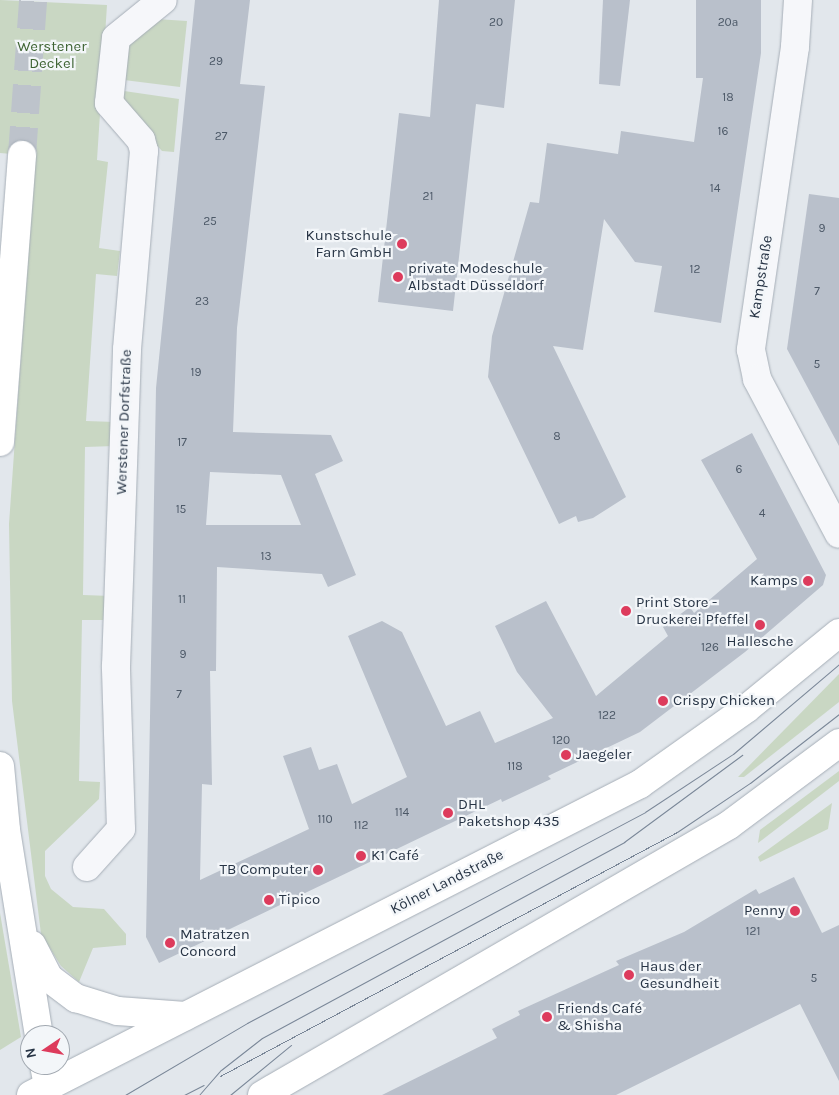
<!DOCTYPE html>
<meta charset="utf-8">
<style>
body{margin:0}
#map{position:relative;width:839px;height:1095px;overflow:hidden;background:#e2e7ec;font-family:Karla,sans-serif}
div>[style]{position:absolute}
.green>*{inset:0;background:#c9d7c3}
.building>*{inset:0;background:#b9c0cb}
.motorway-tunnel>*{height:28px;margin-top:-14px;transform-origin:0;background:repeating-linear-gradient(90deg,#bdc3cb 0 28px,transparent 0 42px)}
.roads{filter:drop-shadow(0 0 1px #a6aeb7) drop-shadow(0 0 1px #a6aeb7)}
.minor>*{height:28px;margin:-14px;padding:0 14px;transform-origin:14px;border-radius:14px;background:#f6f7fa}
.secondary>*{height:28px;margin:-14px;padding:0 14px;transform-origin:14px;border-radius:14px;background:#fff}
.motorway>*{height:28px;margin:-14px;padding:0 14px;transform-origin:14px;border-radius:14px;background:#fff}
.tram>*{height:1px;margin:-0.5px;padding:0 0.5px;transform-origin:0.5px;border-radius:0.5px;background:#7a8798}
.dots>*{width:14px;height:14px;translate:-50% -50%;box-sizing:border-box;border:2px solid #f3f6f9;border-radius:50%}
span{translate:-50% -50%;white-space:nowrap;text-align:center;line-height:1.15;-webkit-text-stroke:4.5px #f3f6f9;paint-order:stroke}
.number-label{font-size:12px;color:#4c5867}
.number-label span{-webkit-text-stroke-width:0}
.park-label{font-size:15px;color:#3f6434}
.poi-label{font-size:15px;color:#283546}
.right{translate:-100% -50%;text-align:right}
.left{translate:0 -50%;text-align:left}
.street-label{font-size:15px;color:#283546}
.north{position:absolute;left:20px;top:1025px;width:50px;height:50px;box-sizing:border-box;background:#f3f6f9;border:1px solid #a2a9b1;border-radius:50%;rotate:258deg;font-size:14px;font-weight:700;line-height:20px;text-align:center;color:#283546}
.north::after{content:'';display:block;margin:auto;width:18px;height:22px;background:#dd3b5c;clip-path:polygon(50% 0,100% 100%,50% 72%,0 100%)}
</style>
<div id="map">
<div class="green">
<div style="clip-path:polygon(0 0,107px 5px,97px 160px,108px 162px,99px 248px,120px 251px,117px 276px,96px 274px,86px 421px,115px 422px,114px 446px,85px 447px,83px 595px,111px 596px,110px 620px,82px 620px,79px 781px,100px 782px,99px 799px,45px 851px,45px 876px,51px 889px,73px 907px,104px 909px,126px 934px,126px 945px,93px 948px,79px 982px,61px 966px,41px 934px,12px 701px,9px 524px,35px 156px,0 153px)"></div>
<div style="clip-path:polygon(156px 19px,187px 21px,180px 87px,124px 80px,130px 38px)"></div>
<div style="clip-path:polygon(124px 91px,179px 99px,174px 152px,162px 151px,121px 105px)"></div>
<div style="clip-path:polygon(839px 674px,839px 702px,744px 777px,738px 777px)"></div>
<div style="clip-path:polygon(839px 771px,839px 781px,758px 843px,760px 830px)"></div>
<div style="clip-path:polygon(832px 803px,828px 829px,760px 862px,758px 857px)"></div>
<div style="clip-path:polygon(0 913px,21px 1037px,0 1050px)"></div>
</div>
<div class="building">
<div style="clip-path:polygon(evenodd,195px 0,250px 0,240px 84px,265px 86px,237px 328px,233px 432px,331px 435px,343px 461px,315px 474px,356px 575px,328px 587px,322px 574px,217px 567px,216px 671px,210px 671px,212px 785px,202px 784px,200px 880px,309px 829px,283px 756px,311px 747px,319px 770px,337px 764px,352px 804px,407px 777px,348px 636px,382px 621px,402px 632px,446px 726px,480px 711px,495px 743px,553px 718px,517px 672px,495px 626px,546px 601px,596px 696px,668px 636px,663px 627px,690px 607px,694px 613px,757px 559px,701px 460px,752px 433px,826px 575px,823px 585px,745px 652px,640px 732px,548px 776px,551px 779px,502px 802px,501px 799px,159px 963px,146px 937px,156px 388px,195px 0,210px 472px,281px 475px,301px 525px,206px 525px,210px 472px)"></div>
<div style="clip-path:polygon(439px 0,515px 0,504px 108px,476px 104px,453px 311px,378px 302px,399px 113px,430px 117px)"></div>
<div style="clip-path:polygon(603px 0,630px 0,620px 86px,599px 84px)"></div>
<div style="clip-path:polygon(696px 0,761px 0,761px 53px,721px 323px,654px 312px,662px 266px,635px 262px,604px 219px,583px 350px,553px 346px,626px 497px,593px 518px,578px 522px,576px 516px,559px 524px,488px 377px,492px 336px,530px 202px,539px 203px,547px 143px,618px 154px,621px 131px,694px 142px,703px 78px,696px 78px)"></div>
<div style="clip-path:polygon(809px 194px,839px 198px,839px 446px,787px 349px)"></div>
<div style="clip-path:polygon(794px 877px,822px 933px,839px 925px,839px 1081px,800px 1004px,616px 1095px,382px 1095px,497px 1038px,492px 1029px,520px 1015px,518px 1011px,619px 965px,616px 961px,684px 932px,756px 889px,759px 894px)"></div>
</div>
<div class="motorway-tunnel">
<div style="left:22px;top:155px;width:155px;rotate:-85.9deg"></div>
</div>
<div class="roads">
<div class="minor">
<div style="left:798px;top:0;width:47px;rotate:93.7deg"></div>
<div style="left:795px;top:47px;width:306px;rotate:98.3deg"></div>
<div style="left:751px;top:350px;width:30px;rotate:78deg"></div>
<div style="left:757px;top:379px;width:175px;rotate:62.1deg"></div>
<div style="left:87px;top:867px;width:51px;rotate:-48.2deg"></div>
<div style="left:121px;top:829px;width:163px;rotate:-91.8deg"></div>
<div style="left:116px;top:666px;width:317px;rotate:-88deg"></div>
<div style="left:127px;top:349px;width:199px;rotate:-85.1deg"></div>
<div style="left:144px;top:151px;width:11px;rotate:-105deg"></div>
<div style="left:141px;top:140px;width:49px;rotate:-130.9deg"></div>
<div style="left:109px;top:103px;width:65px;rotate:-83.9deg"></div>
<div style="left:116px;top:38px;width:60px;rotate:-39deg"></div>
</div>
<div class="secondary">
<div style="left:31px;top:1095px;width:684px;rotate:-27.05deg"></div>
<div style="left:640px;top:784px;width:130px;rotate:-35.3deg"></div>
<div style="left:746px;top:709px;width:120px;rotate:-39.3deg"></div>
<div style="left:262px;top:1095px;width:539px;rotate:-30.03deg"></div>
<div style="left:729px;top:825px;width:137px;rotate:-36.7deg"></div>
</div>
<div class="motorway">
<div style="left:0;top:442px;width:288px;rotate:-85.6deg"></div>
<div style="left:0;top:766px;width:64px;rotate:84.6deg"></div>
<div style="left:6px;top:830px;width:208px;rotate:80.9deg"></div>
<div style="left:32px;top:945px;width:37px;rotate:63deg"></div>
<div style="left:49px;top:978px;width:34px;rotate:37deg"></div>
<div style="left:76px;top:998px;width:44px;rotate:17.2deg"></div>
<div style="left:118px;top:1011px;width:67px;rotate:4.3deg"></div>
<div style="left:44px;top:1065px;width:20px;rotate:79deg"></div>
</div>
</div>
<div class="tram">
<div style="left:220px;top:1076px;width:518px;rotate:-28.1deg"></div>
<div style="left:677px;top:832px;width:88px;rotate:-33.9deg"></div>
<div style="left:750px;top:783px;width:113px;rotate:-37.8deg"></div>
<div style="left:125px;top:1095px;width:142px;rotate:-30.5deg"></div>
<div style="left:247px;top:1023px;width:450px;rotate:-27.9deg"></div>
<div style="left:645px;top:812px;width:105px;rotate:-33.4deg"></div>
<div style="left:733px;top:754px;width:139px;rotate:-40.3deg"></div>
<div style="left:184px;top:1095px;width:22px;rotate:-27deg"></div>
<div style="left:199px;top:1095px;width:33px;rotate:-49deg"></div>
<div style="left:221px;top:1070px;width:52px;rotate:-38deg"></div>
<div style="left:262px;top:1038px;width:412px;rotate:-28.4deg"></div>
<div style="left:624px;top:842px;width:147px;rotate:-36.4deg"></div>
<div style="left:230px;top:1095px;width:79px;rotate:-39.3deg"></div>
</div>
<div class="dots">
<div style="left:402px;top:244px;background:#dd3b5c"></div>
<div style="left:398px;top:277px;background:#dd3b5c"></div>
<div style="left:808px;top:581px;background:#dd3b5c"></div>
<div style="left:626px;top:611px;background:#dd3b5c"></div>
<div style="left:760px;top:625px;background:#dd3b5c"></div>
<div style="left:663px;top:701px;background:#dd3b5c"></div>
<div style="left:566px;top:755px;background:#dd3b5c"></div>
<div style="left:448px;top:813px;background:#dd3b5c"></div>
<div style="left:361px;top:856px;background:#dd3b5c"></div>
<div style="left:318px;top:870px;background:#dd3b5c"></div>
<div style="left:269px;top:900px;background:#dd3b5c"></div>
<div style="left:795px;top:911px;background:#dd3b5c"></div>
<div style="left:170px;top:943px;background:#dd3b5c"></div>
<div style="left:629px;top:975px;background:#dd3b5c"></div>
<div style="left:547px;top:1017px;background:#dd3b5c"></div>
</div>
<div class="number-label">
<span style="left:496px;top:23px">20</span>
<span style="left:728px;top:23px">20a</span>
<span style="left:216px;top:62px">29</span>
<span style="left:728px;top:98px">18</span>
<span style="left:723px;top:132px">16</span>
<span style="left:221px;top:137px">27</span>
<span style="left:715px;top:189px">14</span>
<span style="left:428px;top:197px">21</span>
<span style="left:210px;top:222px">25</span>
<span style="left:822px;top:229px">9</span>
<span style="left:695px;top:270px">12</span>
<span style="left:817px;top:292px">7</span>
<span style="left:202px;top:302px">23</span>
<span style="left:817px;top:365px">5</span>
<span style="left:196px;top:373px">19</span>
<span style="left:557px;top:437px">8</span>
<span style="left:182px;top:443px">17</span>
<span style="left:739px;top:470px">6</span>
<span style="left:181px;top:510px">15</span>
<span style="left:762px;top:514px">4</span>
<span style="left:266px;top:557px">13</span>
<span style="left:182px;top:600px">11</span>
<span style="left:710px;top:648px">126</span>
<span style="left:183px;top:655px">9</span>
<span style="left:179px;top:695px">7</span>
<span style="left:607px;top:716px">122</span>
<span style="left:561px;top:741px">120</span>
<span style="left:515px;top:767px">118</span>
<span style="left:402px;top:813px">114</span>
<span style="left:325px;top:820px">110</span>
<span style="left:361px;top:826px">112</span>
<span style="left:753px;top:932px">121</span>
<span style="left:814px;top:979px">5</span>
</div>
<div class="park-label">
<span style="left:52px;top:55px">Werstener<br>Deckel</span>
</div>
<div class="poi-label">
<span class="right" style="left:392px;top:244px">Kunstschule<br>Farn GmbH</span>
<span class="left" style="left:408px;top:277px">private Modeschule<br>Albstadt Düsseldorf</span>
<span class="right" style="left:798px;top:581px">Kamps</span>
<span class="left" style="left:636px;top:611px">Print Store -<br>Druckerei Pfeffel</span>
<span style="left:760px;top:642px">Hallesche</span>
<span class="left" style="left:673px;top:701px">Crispy Chicken</span>
<span class="left" style="left:576px;top:755px">Jaegeler</span>
<span class="left" style="left:458px;top:813px">DHL<br>Paketshop 435</span>
<span class="left" style="left:371px;top:856px">K1 Café</span>
<span class="right" style="left:308px;top:870px">TB Computer</span>
<span class="left" style="left:279px;top:900px">Tipico</span>
<span class="right" style="left:785px;top:911px">Penny</span>
<span class="left" style="left:180px;top:943px">Matratzen<br>Concord</span>
<span class="left" style="left:640px;top:975px">Haus der<br>Gesundheit</span>
<span class="left" style="left:557px;top:1017px">Friends Café<br>&amp; Shisha</span>
</div>
<div class="street-label">
<span style="left:761px;top:277px;rotate:-81deg">Kampstraße</span>
<span style="left:124px;top:422px;rotate:-88deg">Werstener Dorfstraße</span>
<span style="left:447px;top:882px;rotate:-27deg">Kölner Landstraße</span>
</div>
<div class="north">N</div>
</div>
